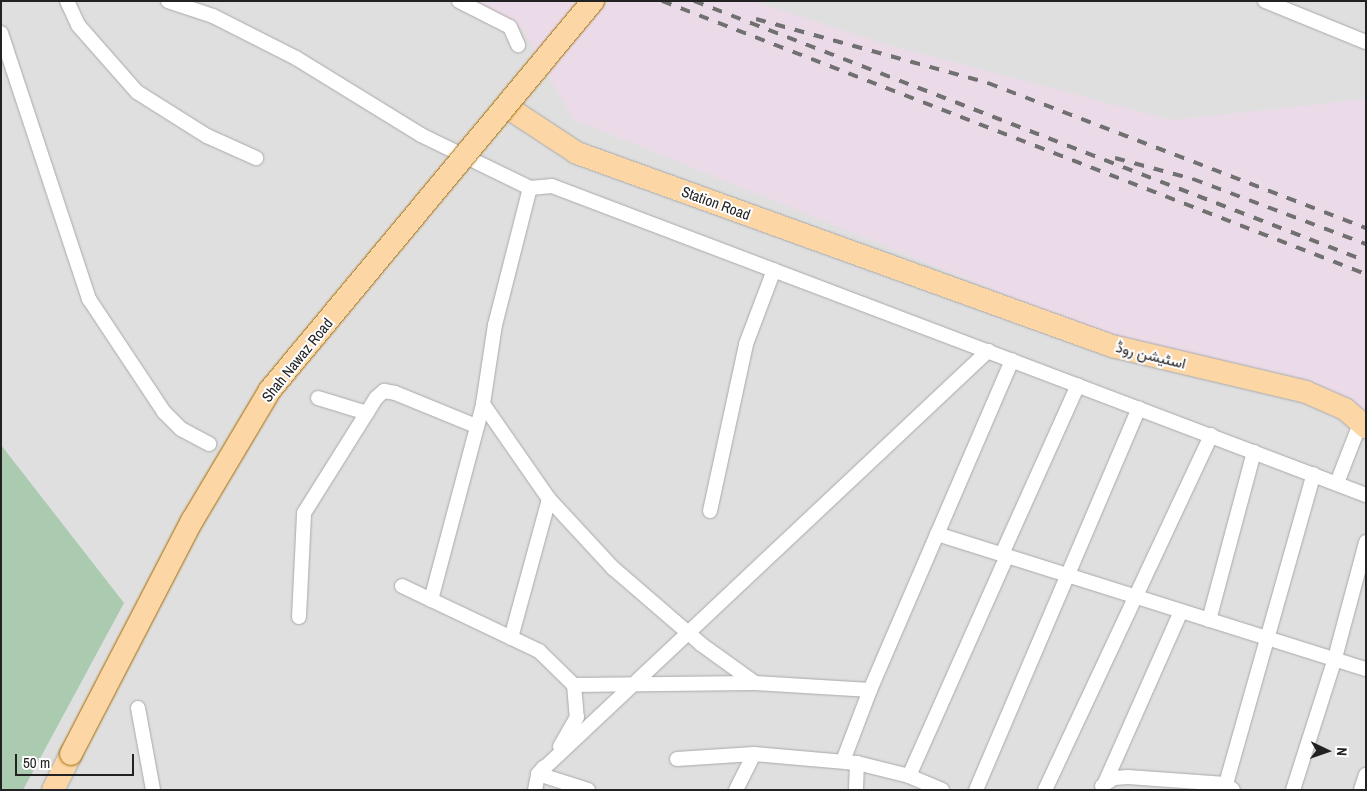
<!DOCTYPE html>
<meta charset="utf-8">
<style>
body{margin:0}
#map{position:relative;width:1367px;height:791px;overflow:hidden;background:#f2efe9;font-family:"Archivo Narrow",Vazirmatn,sans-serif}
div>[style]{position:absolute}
.residential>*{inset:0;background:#e0dfdf;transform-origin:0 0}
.industrial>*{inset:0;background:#ebdbe8}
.cemetery>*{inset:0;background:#aacbaf}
.roads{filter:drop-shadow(0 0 1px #a9a9a9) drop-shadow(0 0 1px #a9a9a9)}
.street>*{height:14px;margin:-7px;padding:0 7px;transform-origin:7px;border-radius:7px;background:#fff}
.primary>*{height:22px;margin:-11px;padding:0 11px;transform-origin:11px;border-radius:11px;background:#fcd6a4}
.rail>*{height:4px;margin-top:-2px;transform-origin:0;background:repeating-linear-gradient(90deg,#707070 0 10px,transparent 0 20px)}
.bridges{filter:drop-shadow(0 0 1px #a06b00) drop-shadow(0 0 1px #a06b00)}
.primary-bridge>*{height:22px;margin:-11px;padding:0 11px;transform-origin:11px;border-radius:11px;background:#fcd6a4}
span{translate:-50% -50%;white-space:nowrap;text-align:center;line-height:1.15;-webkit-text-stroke:4px #fff;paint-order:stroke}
.street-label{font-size:15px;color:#222}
.frame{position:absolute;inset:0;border:2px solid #222;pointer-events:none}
.north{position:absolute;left:1302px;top:726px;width:50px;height:50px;-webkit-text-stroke:4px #fff;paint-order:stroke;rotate:93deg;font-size:14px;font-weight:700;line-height:20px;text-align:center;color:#222}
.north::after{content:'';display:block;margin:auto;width:18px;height:22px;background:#222;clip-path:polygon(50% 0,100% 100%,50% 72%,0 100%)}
.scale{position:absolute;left:15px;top:754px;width:119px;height:22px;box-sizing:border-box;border:2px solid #222;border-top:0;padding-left:6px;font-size:15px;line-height:18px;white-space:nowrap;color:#222;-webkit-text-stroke:4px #fff;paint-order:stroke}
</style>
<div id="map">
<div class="residential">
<div style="left:1px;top:1px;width:1365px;height:789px"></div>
</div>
<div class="industrial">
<div style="clip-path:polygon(475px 1px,754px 1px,881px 43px,1172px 120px,1366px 99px,1366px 416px,1289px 375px,1109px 337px,573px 119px,522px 28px)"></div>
</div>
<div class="cemetery">
<div style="clip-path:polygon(1px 445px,124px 603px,23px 790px,1px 790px)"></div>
</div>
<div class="roads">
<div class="street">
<div style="left:67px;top:1px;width:26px;rotate:65deg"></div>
<div style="left:78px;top:25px;width:89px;rotate:48.6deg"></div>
<div style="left:137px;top:92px;width:83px;rotate:32.2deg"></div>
<div style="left:207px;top:136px;width:54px;rotate:24.2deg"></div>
<div style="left:168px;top:1px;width:47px;rotate:18.4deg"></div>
<div style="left:213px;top:16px;width:93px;rotate:26.8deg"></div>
<div style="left:296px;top:58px;width:147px;rotate:31.6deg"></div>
<div style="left:421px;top:135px;width:121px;rotate:25.9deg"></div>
<div style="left:459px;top:1px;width:57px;rotate:27deg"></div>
<div style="left:510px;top:27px;width:20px;rotate:66deg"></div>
<div style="left:1265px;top:1px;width:109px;rotate:22.1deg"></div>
<div style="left:1px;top:33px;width:280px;rotate:71.7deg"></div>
<div style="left:89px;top:299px;width:136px;rotate:56.4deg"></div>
<div style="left:164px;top:412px;width:24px;rotate:45deg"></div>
<div style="left:181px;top:429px;width:32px;rotate:28deg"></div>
<div style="left:318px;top:398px;width:51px;rotate:17deg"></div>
<div style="left:1337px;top:483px;width:66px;rotate:-68.8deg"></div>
<div style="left:710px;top:511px;width:171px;rotate:-77.8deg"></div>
<div style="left:746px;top:344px;width:79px;rotate:-69.3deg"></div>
<div style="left:937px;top:534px;width:450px;rotate:17.5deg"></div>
<div style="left:1002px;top:554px;width:185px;rotate:-65.8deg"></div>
<div style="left:402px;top:586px;width:152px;rotate:25.4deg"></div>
<div style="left:539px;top:651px;width:49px;rotate:44.2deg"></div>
<div style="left:574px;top:685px;width:32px;rotate:85deg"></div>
<div style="left:577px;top:717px;width:34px;rotate:120deg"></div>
<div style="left:431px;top:600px;width:203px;rotate:-75.1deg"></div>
<div style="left:299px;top:617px;width:104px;rotate:-87.2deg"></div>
<div style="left:304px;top:513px;width:136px;rotate:-57.9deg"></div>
<div style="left:376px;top:398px;width:11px;rotate:-41deg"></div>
<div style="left:384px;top:391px;width:11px;rotate:10deg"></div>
<div style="left:395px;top:393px;width:87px;rotate:22.2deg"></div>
<div style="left:1209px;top:620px;width:174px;rotate:-75deg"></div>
<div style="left:511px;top:638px;width:144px;rotate:-74.7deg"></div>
<div style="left:574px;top:685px;width:181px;rotate:-0.6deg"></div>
<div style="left:870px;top:690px;width:115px;rotate:-176.5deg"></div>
<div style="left:755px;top:683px;width:67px;rotate:-144.2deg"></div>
<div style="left:701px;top:644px;width:116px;rotate:-139.2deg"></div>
<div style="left:613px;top:568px;width:94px;rotate:-132.8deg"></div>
<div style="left:549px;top:499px;width:116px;rotate:-124.8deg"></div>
<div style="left:483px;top:404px;width:80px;rotate:-81.4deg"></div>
<div style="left:495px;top:325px;width:141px;rotate:-75.7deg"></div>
<div style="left:530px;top:188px;width:22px;rotate:-5deg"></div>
<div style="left:552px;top:186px;width:871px;rotate:20.79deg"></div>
<div style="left:138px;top:708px;width:83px;rotate:79.6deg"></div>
<div style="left:677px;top:759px;width:77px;rotate:-3.7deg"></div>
<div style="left:754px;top:754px;width:103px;rotate:5deg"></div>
<div style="left:857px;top:763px;width:54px;rotate:14deg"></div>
<div style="left:909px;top:776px;width:36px;rotate:23deg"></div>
<div style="left:843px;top:761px;width:76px;rotate:-69.2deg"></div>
<div style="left:870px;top:690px;width:359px;rotate:-66.7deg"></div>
<div style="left:909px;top:776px;width:241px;rotate:-66deg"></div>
<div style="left:1226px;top:784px;width:322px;rotate:-74.2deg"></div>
<div style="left:1104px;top:785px;width:190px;rotate:-66.1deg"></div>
<div style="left:1102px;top:786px;width:14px;rotate:-34deg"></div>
<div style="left:1114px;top:778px;width:14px;rotate:-4deg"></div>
<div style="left:1128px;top:777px;width:98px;rotate:4.1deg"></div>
<div style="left:1226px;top:784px;width:9px;rotate:41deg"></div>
<div style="left:535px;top:790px;width:16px;rotate:-79deg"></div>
<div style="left:538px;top:774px;width:9px;rotate:-49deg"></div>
<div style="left:588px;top:790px;width:52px;rotate:-162.3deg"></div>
<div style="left:538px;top:774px;width:618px;rotate:-43.23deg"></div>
<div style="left:736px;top:790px;width:40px;rotate:-63.4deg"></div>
<div style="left:856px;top:790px;width:27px;rotate:-88deg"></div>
<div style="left:976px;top:790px;width:415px;rotate:-66.9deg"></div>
<div style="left:1045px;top:790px;width:392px;rotate:-64.9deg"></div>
<div style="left:1293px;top:790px;width:139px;rotate:-72.3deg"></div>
<div style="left:1335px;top:658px;width:120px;rotate:-75deg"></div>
<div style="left:1361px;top:790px;width:16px;rotate:-72deg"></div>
</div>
<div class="primary">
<div style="left:507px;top:107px;width:84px;rotate:33.3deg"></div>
<div style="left:577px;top:153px;width:569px;rotate:19.84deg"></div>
<div style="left:1112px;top:346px;width:199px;rotate:13.3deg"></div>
<div style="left:1306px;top:392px;width:43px;rotate:23.6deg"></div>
<div style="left:1345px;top:409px;width:28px;rotate:41deg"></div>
<div style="left:53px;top:790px;width:40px;rotate:-63.4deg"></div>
</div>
</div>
<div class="rail">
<div style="left:662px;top:1px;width:755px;rotate:21.2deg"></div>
<div style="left:694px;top:1px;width:721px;rotate:21.15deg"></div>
<div style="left:756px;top:19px;width:241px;rotate:15.4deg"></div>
<div style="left:988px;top:83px;width:405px;rotate:21deg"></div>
<div style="left:1115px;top:158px;width:81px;rotate:15.1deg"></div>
<div style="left:1193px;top:179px;width:185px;rotate:20.6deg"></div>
</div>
<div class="bridges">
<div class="primary-bridge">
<div style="left:71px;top:754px;width:263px;rotate:-62.6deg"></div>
<div style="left:192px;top:521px;width:152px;rotate:-59.2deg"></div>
<div style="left:270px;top:390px;width:506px;rotate:-50.3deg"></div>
</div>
</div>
<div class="street-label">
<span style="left:716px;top:203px;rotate:20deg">Station Road</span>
<span style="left:1151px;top:355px;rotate:14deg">اسٹیشن روڈ</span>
<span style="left:297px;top:360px;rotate:-51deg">Shah Nawaz Road</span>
</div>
<div class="frame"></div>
<div class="north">N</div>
<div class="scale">50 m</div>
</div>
